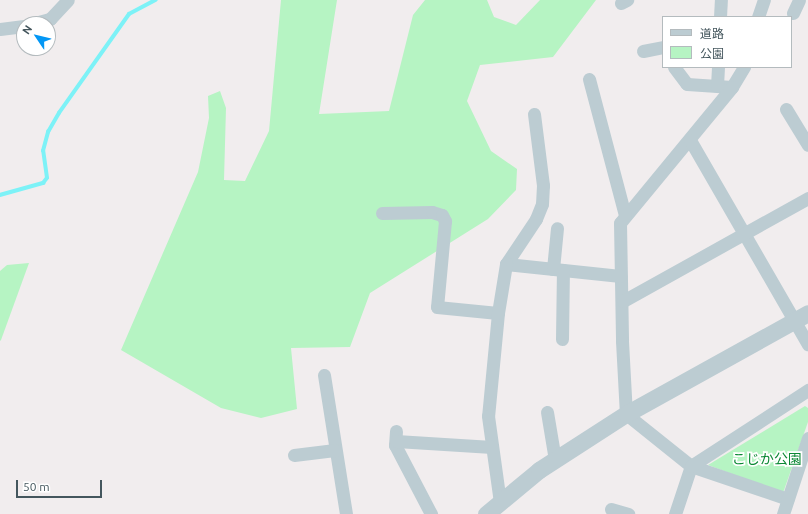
<!DOCTYPE html>
<meta charset="utf-8">
<style>
body{margin:0}
#map{position:relative;width:808px;height:514px;overflow:hidden;background:#f1edee;font-family:Ubuntu,"Noto Sans JP",sans-serif}
div>[style]{position:absolute}
.green>*{inset:0;background:#b6f4c3}
.stream>*{height:3.5px;margin:-1.75px;padding:0 1.75px;transform-origin:1.75px;border-radius:1.75px;background:#7df2f7}
.minor>*{height:13px;margin:-6.5px;padding:0 6.5px;transform-origin:6.5px;border-radius:6.5px;background:#bcccd2}
.tertiary>*{height:17px;margin:-8.5px;padding:0 8.5px;transform-origin:8.5px;border-radius:8.5px;background:#bcccd2}
span{translate:-50% -50%;white-space:nowrap;text-align:center;line-height:1.15;-webkit-text-stroke:3.5px #fff;paint-order:stroke}
.park-label{font-size:14px;color:#0b8834}
.legend{position:absolute;left:662px;top:16px;width:130px;height:52px;box-sizing:border-box;background:#fff;border:1px solid #b4bbbe;margin:0;padding:5px 7px;list-style:none;font-size:12px;color:#44565d}
.legend li{display:flex;align-items:center;gap:8px;height:20px}
.legend b{width:20px;border:1px solid #b4bbbe}
.north{position:absolute;left:16px;top:16px;width:40px;height:40px;box-sizing:border-box;background:#fff;border:1px solid #b4bbbe;border-radius:50%;rotate:305deg;font-size:11px;font-weight:700;line-height:16px;text-align:center;color:#44565d}
.north::after{content:'';display:block;margin:auto;width:14px;height:18px;background:#0397f5;clip-path:polygon(50% 0,100% 100%,50% 72%,0 100%)}
.scale{position:absolute;left:16px;top:480px;width:86px;height:18px;box-sizing:border-box;border:2px solid #44565d;border-top:0;padding-left:5px;font-size:12px;line-height:14px;white-space:nowrap;color:#44565d;-webkit-text-stroke:3px #fff;paint-order:stroke}
</style>
<div id="map">
<div class="green">
<div style="clip-path:polygon(281px 0,337px 0,319px 114px,389px 111px,413px 15px,425px 0,487px 0,494px 17px,516px 25px,540px 0,596px 0,553px 57px,480px 65px,467px 101px,491px 151px,517px 169px,516px 190px,488px 219px,370px 293px,350px 347px,291px 348px,297px 409px,261px 418px,221px 408px,121px 350px,198px 172px,209px 118px,208px 96px,220px 91px,226px 108px,224px 180px,245px 181px,269px 131px)"></div>
<div style="clip-path:polygon(29px 263px,1px 340px,0 341px,0 271px,7px 265px)"></div>
<div style="clip-path:polygon(805px 406px,808px 408px,808px 422px,783px 493px,708px 465px)"></div>
</div>
<div class="stream">
<div style="left:0;top:195px;width:45px;rotate:-15.6deg"></div>
<div style="left:43px;top:183px;width:6px;rotate:-51deg"></div>
<div style="left:47px;top:178px;width:27px;rotate:-98deg"></div>
<div style="left:43px;top:151px;width:20px;rotate:-75deg"></div>
<div style="left:48px;top:132px;width:22px;rotate:-60deg"></div>
<div style="left:59px;top:113px;width:121px;rotate:-54.7deg"></div>
<div style="left:129px;top:14px;width:30px;rotate:-28deg"></div>
</div>
<div class="minor">
<div style="left:621px;top:3px;width:7px;rotate:-27deg"></div>
<div style="left:793px;top:13px;width:14px;rotate:-65deg"></div>
<div style="left:720px;top:17px;width:17px;rotate:-87deg"></div>
<div style="left:758px;top:17px;width:18px;rotate:-71deg"></div>
<div style="left:31px;top:24px;width:20px;rotate:-15deg"></div>
<div style="left:50px;top:19px;width:26px;rotate:-47deg"></div>
<div style="left:0;top:29px;width:24px;rotate:-7deg"></div>
<div style="left:643px;top:51px;width:20px;rotate:-11deg"></div>
<div style="left:674px;top:67px;width:21px;rotate:53deg"></div>
<div style="left:687px;top:84px;width:45px;rotate:3.8deg"></div>
<div style="left:744px;top:67px;width:23px;rotate:121deg"></div>
<div style="left:732px;top:87px;width:176px;rotate:129.5deg"></div>
<div style="left:620px;top:223px;width:118px;rotate:89deg"></div>
<div style="left:622px;top:341px;width:73px;rotate:86.9deg"></div>
<div style="left:626px;top:414px;width:83px;rotate:38.7deg"></div>
<div style="left:691px;top:466px;width:102px;rotate:18.8deg"></div>
<div style="left:589px;top:79px;width:141px;rotate:75.2deg"></div>
<div style="left:717px;top:86px;width:19px;rotate:-87deg"></div>
<div style="left:786px;top:109px;width:42px;rotate:58.6deg"></div>
<div style="left:534px;top:114px;width:72px;rotate:82.8deg"></div>
<div style="left:543px;top:185px;width:19px;rotate:93deg"></div>
<div style="left:542px;top:204px;width:16px;rotate:112deg"></div>
<div style="left:536px;top:219px;width:54px;rotate:123.7deg"></div>
<div style="left:506px;top:264px;width:115px;rotate:6deg"></div>
<div style="left:690px;top:140px;width:236px;rotate:60deg"></div>
<div style="left:382px;top:213px;width:50px;rotate:-1.1deg"></div>
<div style="left:432px;top:212px;width:10px;rotate:17deg"></div>
<div style="left:442px;top:215px;width:7px;rotate:63deg"></div>
<div style="left:445px;top:221px;width:86px;rotate:95.3deg"></div>
<div style="left:437px;top:307px;width:61px;rotate:5.6deg"></div>
<div style="left:498px;top:313px;width:103px;rotate:95.5deg"></div>
<div style="left:488px;top:416px;width:87px;rotate:82.1deg"></div>
<div style="left:553px;top:269px;width:41px;rotate:-84.4deg"></div>
<div style="left:623px;top:301px;width:212px;rotate:-29.1deg"></div>
<div style="left:498px;top:313px;width:50px;rotate:-80.7deg"></div>
<div style="left:562px;top:339px;width:69px;rotate:-89.2deg"></div>
<div style="left:324px;top:375px;width:141px;rotate:81deg"></div>
<div style="left:547px;top:412px;width:49px;rotate:80.5deg"></div>
<div style="left:396px;top:431px;width:14px;rotate:94deg"></div>
<div style="left:395px;top:445px;width:78px;rotate:62.4deg"></div>
<div style="left:396px;top:441px;width:96px;rotate:3.6deg"></div>
<div style="left:294px;top:455px;width:41px;rotate:-7deg"></div>
<div style="left:611px;top:509px;width:18px;rotate:16deg"></div>
<div style="left:675px;top:514px;width:51px;rotate:-71.6deg"></div>
<div style="left:691px;top:466px;width:140px;rotate:-33deg"></div>
<div style="left:783px;top:514px;width:80px;rotate:-71.8deg"></div>
</div>
<div class="tertiary">
<div style="left:486px;top:514px;width:69px;rotate:-39.7deg"></div>
<div style="left:539px;top:470px;width:103px;rotate:-32.8deg"></div>
<div style="left:626px;top:414px;width:208px;rotate:-29deg"></div>
</div>
<div class="park-label">
<span style="left:767px;top:459px">こじか公園</span>
</div>
<ul class="legend">
<li><b style="height:5px;background:#bcccd2"></b>道路</li>
<li><b style="height:11px;background:#b6f4c3"></b>公園</li>
</ul>
<div class="north">N</div>
<div class="scale">50 m</div>
</div>
